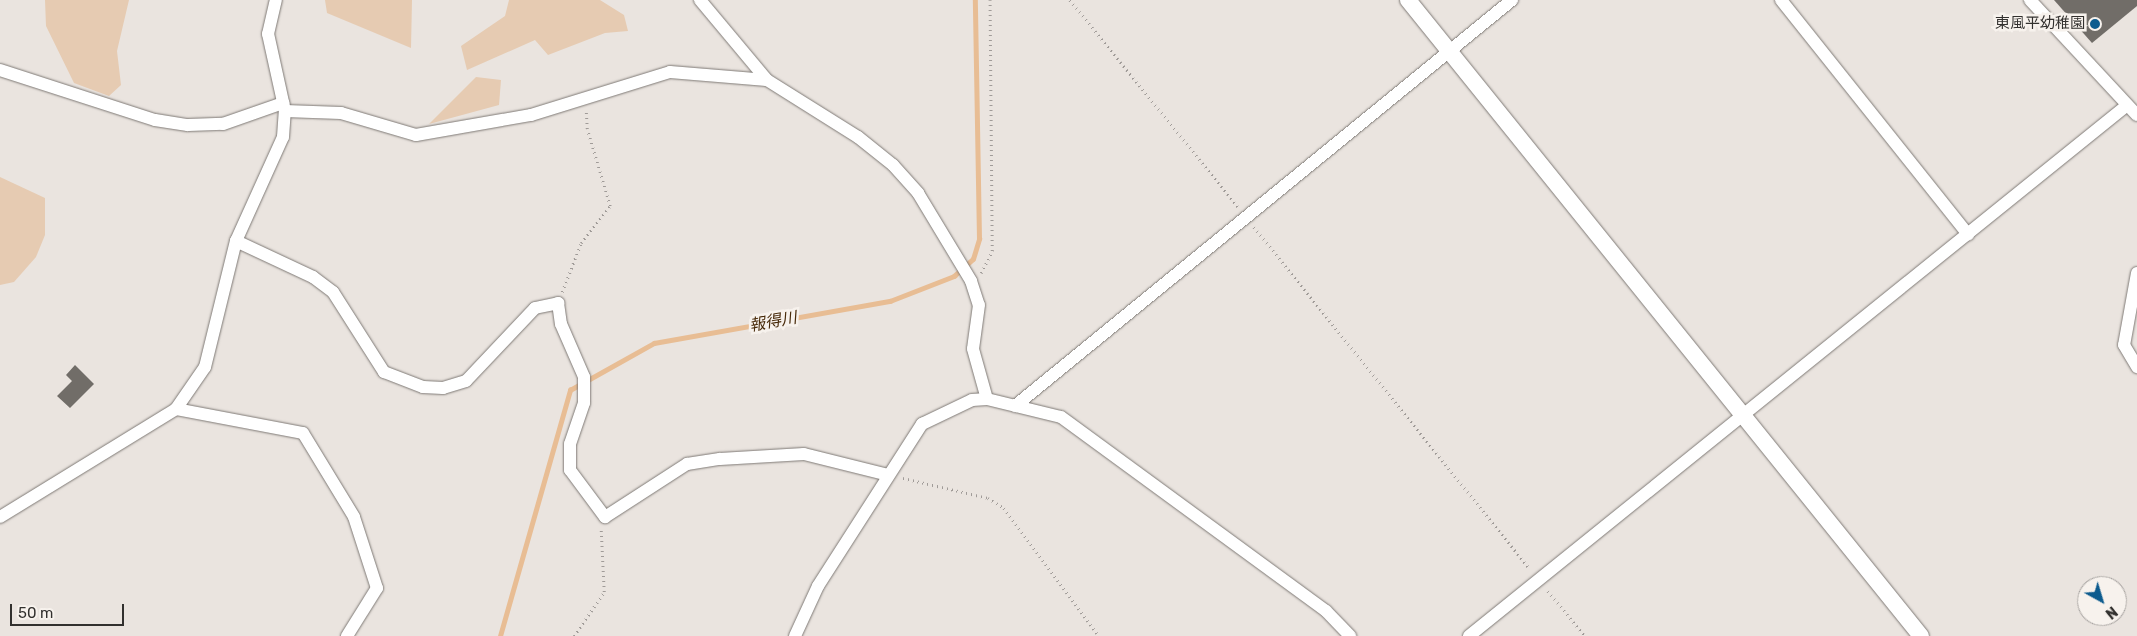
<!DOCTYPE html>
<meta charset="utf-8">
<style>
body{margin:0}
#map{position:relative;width:2137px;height:636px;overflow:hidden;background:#eae4df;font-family:Rubik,"Noto Sans JP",sans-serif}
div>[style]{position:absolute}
.green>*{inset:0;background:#e6cbb2}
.stream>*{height:4.5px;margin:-2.25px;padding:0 2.25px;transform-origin:2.25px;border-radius:2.25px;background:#e8bd94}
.building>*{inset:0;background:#716d68}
.path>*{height:2.5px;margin-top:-1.25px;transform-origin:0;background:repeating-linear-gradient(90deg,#a09b98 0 1px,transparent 0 5px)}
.roads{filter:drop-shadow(0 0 1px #7e7975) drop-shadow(0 0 1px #7e7975)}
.minor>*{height:12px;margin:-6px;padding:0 6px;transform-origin:6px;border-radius:6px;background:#fff}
.tertiary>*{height:16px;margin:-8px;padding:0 8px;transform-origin:8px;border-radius:8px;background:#fff}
.dots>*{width:14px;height:14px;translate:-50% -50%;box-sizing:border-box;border:2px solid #f7f2ed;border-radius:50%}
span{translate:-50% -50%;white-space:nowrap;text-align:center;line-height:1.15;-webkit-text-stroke:5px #f7f2ed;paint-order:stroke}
.poi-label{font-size:15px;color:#32302e}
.right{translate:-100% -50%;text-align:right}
.water-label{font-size:16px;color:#482a0a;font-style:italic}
.north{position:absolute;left:2077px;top:576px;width:50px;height:50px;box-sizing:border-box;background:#f7f2ed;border:1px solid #a8a4a1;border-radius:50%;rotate:141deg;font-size:14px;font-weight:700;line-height:20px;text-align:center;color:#32302e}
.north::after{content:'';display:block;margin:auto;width:18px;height:22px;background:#0c5b8e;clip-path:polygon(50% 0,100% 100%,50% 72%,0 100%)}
.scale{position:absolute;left:10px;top:604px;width:114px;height:22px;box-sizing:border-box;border:2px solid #32302e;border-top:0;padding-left:6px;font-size:15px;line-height:18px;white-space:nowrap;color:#32302e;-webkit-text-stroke:4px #f7f2ed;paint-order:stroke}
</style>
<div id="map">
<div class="green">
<div style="clip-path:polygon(45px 0,129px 0,117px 51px,121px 85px,109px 96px,74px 83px,46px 26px)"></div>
<div style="clip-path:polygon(325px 0,412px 0,411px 48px,327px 13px)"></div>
<div style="clip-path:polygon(509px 0,600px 0,624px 15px,628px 31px,605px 33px,548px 55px,535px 40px,467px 70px,461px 46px,505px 16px)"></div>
<div style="clip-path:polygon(476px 77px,501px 80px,499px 105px,429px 124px)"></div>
<div style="clip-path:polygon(0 177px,45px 198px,45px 235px,36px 257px,14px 282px,0 285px)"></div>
</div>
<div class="stream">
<div style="left:500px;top:636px;width:256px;rotate:-74.1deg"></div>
<div style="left:570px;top:390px;width:96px;rotate:-29.2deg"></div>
<div style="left:654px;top:343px;width:240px;rotate:-10.1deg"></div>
<div style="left:890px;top:301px;width:69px;rotate:-21.3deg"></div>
<div style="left:954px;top:276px;width:25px;rotate:-42deg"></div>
<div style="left:973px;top:259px;width:21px;rotate:-73deg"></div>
<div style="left:979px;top:239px;width:239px;rotate:-91deg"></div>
</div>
<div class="building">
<div style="clip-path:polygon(2054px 0,2137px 0,2137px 6px,2092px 43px)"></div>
<div style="clip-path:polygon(75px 365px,94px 384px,70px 408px,57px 396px,72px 381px,66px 375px)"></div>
</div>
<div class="path">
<div style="left:1070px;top:0;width:267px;rotate:50.9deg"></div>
<div style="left:1254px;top:227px;width:439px;rotate:51.1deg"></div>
<div style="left:981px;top:273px;width:25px;rotate:-63deg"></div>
<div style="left:992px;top:251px;width:251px;rotate:-90.5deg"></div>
<div style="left:562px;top:292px;width:53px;rotate:-68.8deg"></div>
<div style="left:581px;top:243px;width:47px;rotate:-51.9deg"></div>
<div style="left:610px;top:206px;width:80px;rotate:-106.6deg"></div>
<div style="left:587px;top:129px;width:17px;rotate:-93deg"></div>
<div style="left:903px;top:478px;width:87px;rotate:13.2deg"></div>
<div style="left:988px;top:498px;width:19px;rotate:32deg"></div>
<div style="left:1004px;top:508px;width:159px;rotate:53.4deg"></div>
<div style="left:1548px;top:591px;width:58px;rotate:50.6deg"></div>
<div style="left:574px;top:636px;width:53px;rotate:-55.7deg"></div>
<div style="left:604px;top:592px;width:62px;rotate:-92.8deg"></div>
</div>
<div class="roads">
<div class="minor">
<div style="left:700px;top:0;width:104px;rotate:50.1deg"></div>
<div style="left:767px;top:80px;width:107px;rotate:32.1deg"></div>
<div style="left:858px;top:137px;width:45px;rotate:38.7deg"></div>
<div style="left:893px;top:165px;width:38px;rotate:48deg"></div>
<div style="left:918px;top:193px;width:103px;rotate:58.9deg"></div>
<div style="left:971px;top:281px;width:25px;rotate:72deg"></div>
<div style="left:979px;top:305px;width:44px;rotate:97.8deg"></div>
<div style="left:973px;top:349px;width:52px;rotate:74.4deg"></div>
<div style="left:1781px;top:0;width:300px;rotate:51.4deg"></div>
<div style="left:2030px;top:0;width:157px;rotate:47.1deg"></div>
<div style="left:0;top:70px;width:163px;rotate:17.9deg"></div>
<div style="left:155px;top:120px;width:33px;rotate:9deg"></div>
<div style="left:188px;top:125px;width:35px;rotate:-2deg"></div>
<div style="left:223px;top:124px;width:64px;rotate:-19.3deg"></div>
<div style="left:285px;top:111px;width:56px;rotate:2deg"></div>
<div style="left:341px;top:113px;width:78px;rotate:16.3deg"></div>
<div style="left:416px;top:135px;width:117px;rotate:-9.9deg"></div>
<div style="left:531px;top:115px;width:145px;rotate:-17.2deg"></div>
<div style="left:670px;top:72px;width:97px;rotate:4.7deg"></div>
<div style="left:236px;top:241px;width:85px;rotate:25.1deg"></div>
<div style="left:313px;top:277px;width:25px;rotate:37deg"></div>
<div style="left:333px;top:292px;width:95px;rotate:57.5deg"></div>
<div style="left:384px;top:372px;width:42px;rotate:21deg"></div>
<div style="left:423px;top:387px;width:20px;rotate:3deg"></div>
<div style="left:443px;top:388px;width:24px;rotate:-17deg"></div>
<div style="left:466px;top:381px;width:100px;rotate:-46.6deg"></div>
<div style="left:535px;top:308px;width:24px;rotate:-12deg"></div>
<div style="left:558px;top:303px;width:21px;rotate:82deg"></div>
<div style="left:561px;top:324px;width:58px;rotate:66.5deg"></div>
<div style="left:584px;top:377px;width:26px;rotate:90deg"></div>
<div style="left:584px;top:403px;width:43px;rotate:108.9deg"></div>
<div style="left:570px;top:444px;width:26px;rotate:90deg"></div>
<div style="left:570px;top:470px;width:59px;rotate:53.3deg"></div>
<div style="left:605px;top:517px;width:98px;rotate:-32.9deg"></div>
<div style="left:687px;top:464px;width:33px;rotate:-9deg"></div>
<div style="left:720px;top:459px;width:84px;rotate:-3.4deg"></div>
<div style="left:804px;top:454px;width:87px;rotate:14deg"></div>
<div style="left:2137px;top:273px;width:73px;rotate:100.2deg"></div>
<div style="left:2124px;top:345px;width:26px;rotate:59deg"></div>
<div style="left:1015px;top:406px;width:642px;rotate:-39.25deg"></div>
<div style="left:176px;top:409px;width:129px;rotate:10.7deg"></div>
<div style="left:303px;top:433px;width:98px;rotate:58.7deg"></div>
<div style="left:354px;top:517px;width:75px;rotate:72.1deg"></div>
<div style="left:377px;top:588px;width:57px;rotate:122deg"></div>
<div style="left:0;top:517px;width:206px;rotate:-31.5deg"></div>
<div style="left:176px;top:409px;width:51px;rotate:-55.4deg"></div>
<div style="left:205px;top:367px;width:130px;rotate:-76.2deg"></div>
<div style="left:236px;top:241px;width:114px;rotate:-65.7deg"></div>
<div style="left:283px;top:137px;width:26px;rotate:-86deg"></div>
<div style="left:285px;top:111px;width:79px;rotate:-102.4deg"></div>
<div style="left:268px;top:34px;width:35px;rotate:-77deg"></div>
<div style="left:795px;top:636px;width:55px;rotate:-65.3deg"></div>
<div style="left:818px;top:586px;width:193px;rotate:-57.3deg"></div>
<div style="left:922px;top:424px;width:55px;rotate:-25.6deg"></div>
<div style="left:972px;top:400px;width:15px;rotate:-4deg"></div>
<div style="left:987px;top:399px;width:76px;rotate:13.7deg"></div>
<div style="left:1061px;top:417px;width:328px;rotate:36.2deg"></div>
<div style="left:1326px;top:611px;width:35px;rotate:46deg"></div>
<div style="left:1469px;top:636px;width:844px;rotate:-38.89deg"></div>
</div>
<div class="tertiary">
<div style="left:1408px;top:0;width:817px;rotate:51.11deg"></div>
</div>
</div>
<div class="dots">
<div style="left:2095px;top:24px;background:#0c5b8e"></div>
</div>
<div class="poi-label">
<span class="right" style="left:2085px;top:24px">東風平幼稚園</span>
</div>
<div class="water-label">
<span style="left:773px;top:322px;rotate:-10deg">報得川</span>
</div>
<div class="north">N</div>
<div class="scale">50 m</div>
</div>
